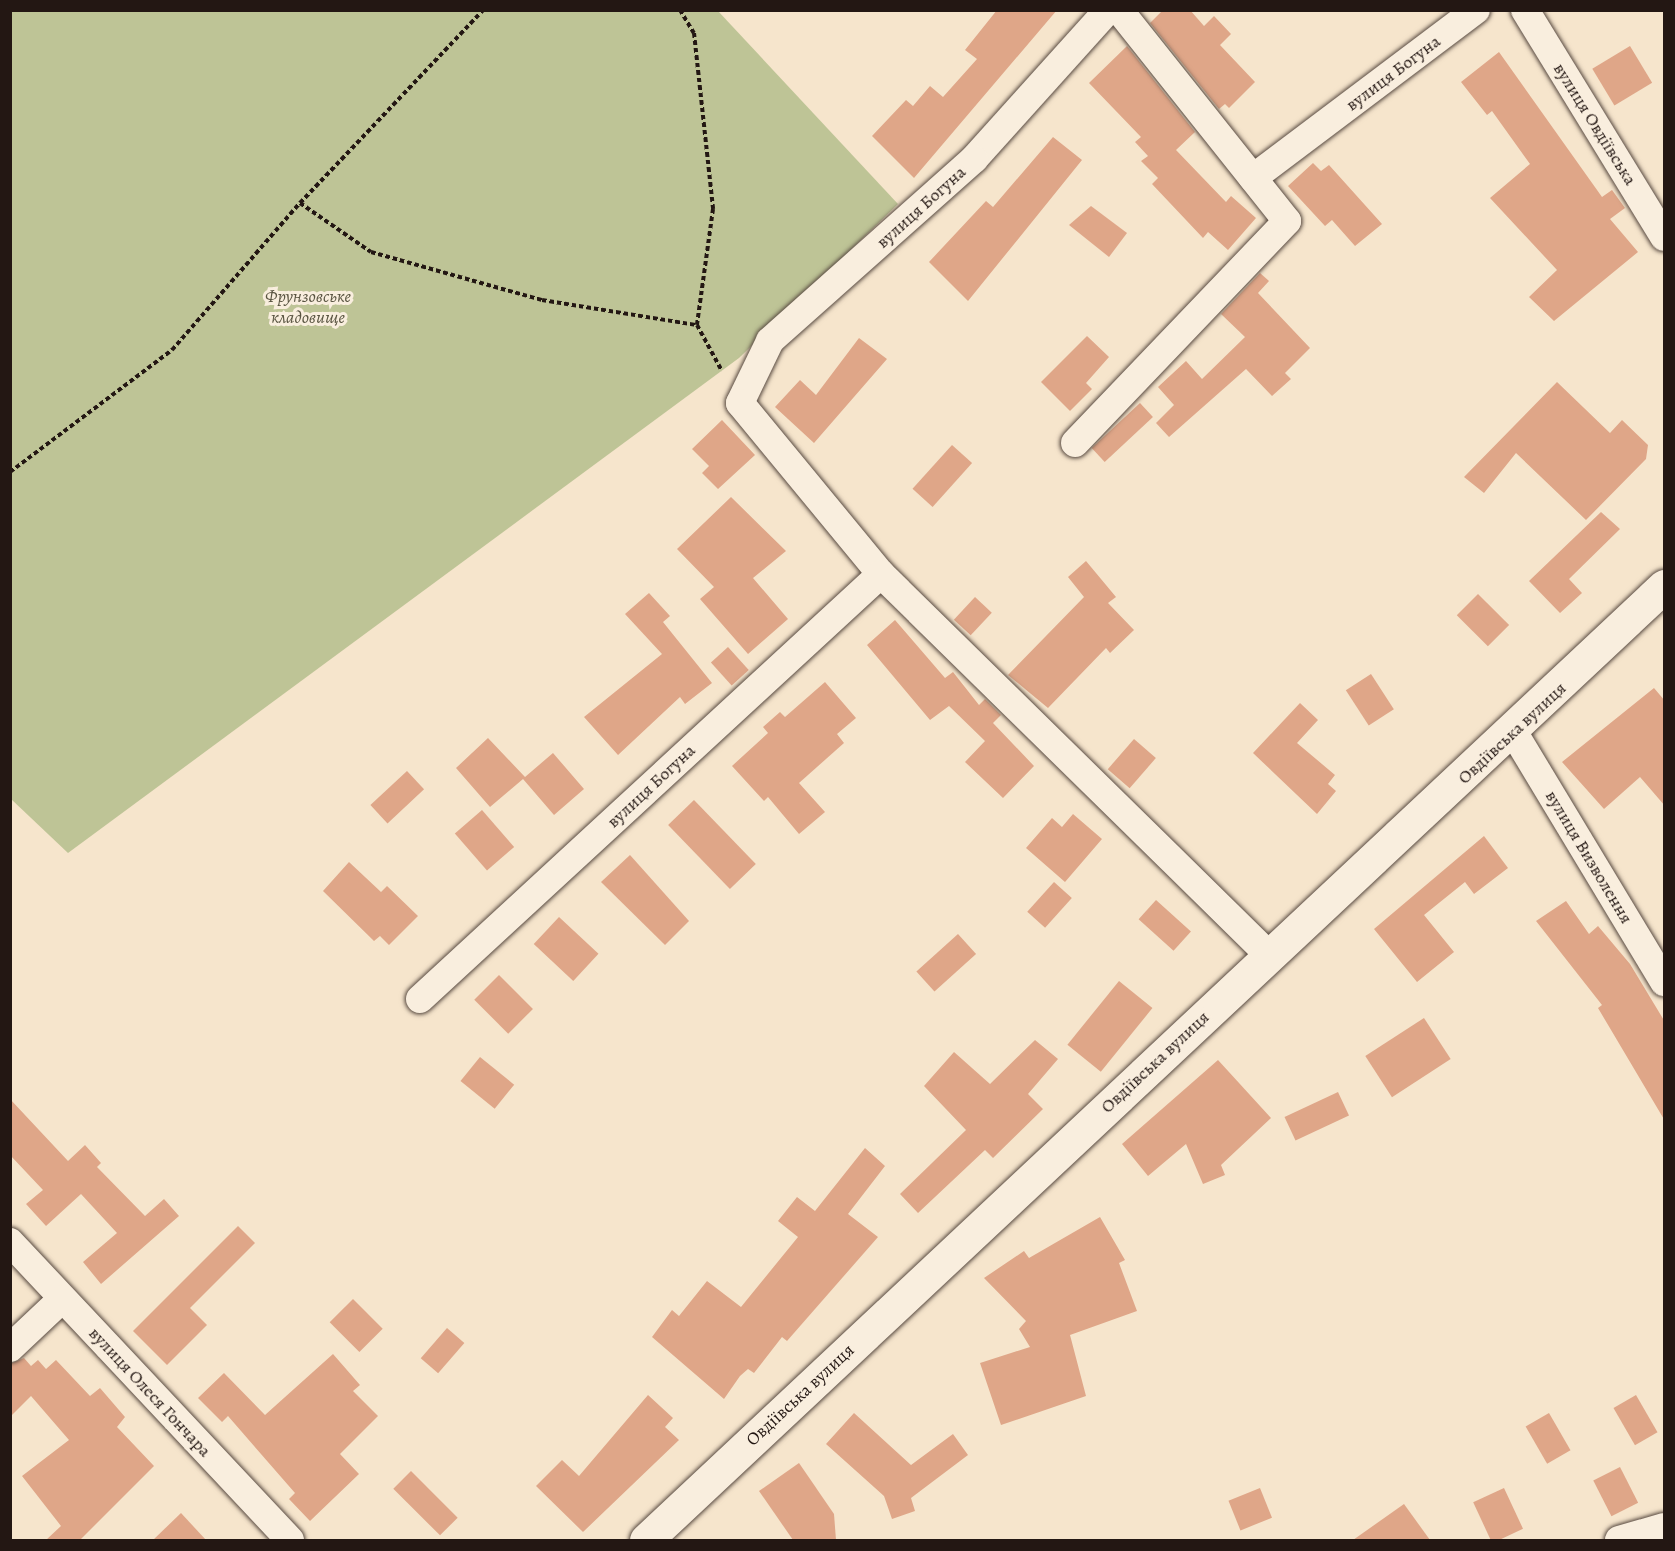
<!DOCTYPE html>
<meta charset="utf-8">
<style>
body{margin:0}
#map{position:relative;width:1675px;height:1551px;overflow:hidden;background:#f6e5cc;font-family:Alegreya,serif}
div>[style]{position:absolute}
.green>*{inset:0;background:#bec496}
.building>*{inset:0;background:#dfa688;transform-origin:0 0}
.path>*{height:4px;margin-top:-2px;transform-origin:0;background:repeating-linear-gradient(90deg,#231713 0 4.5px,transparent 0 7.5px)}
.roads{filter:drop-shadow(0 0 2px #584a41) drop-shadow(0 0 2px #584a41)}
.street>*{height:28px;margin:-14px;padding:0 14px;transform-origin:14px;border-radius:14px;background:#f9eede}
.secondary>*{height:33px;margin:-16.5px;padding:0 16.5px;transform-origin:16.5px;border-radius:16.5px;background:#f9eede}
span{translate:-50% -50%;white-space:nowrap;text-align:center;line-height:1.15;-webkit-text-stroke:6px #f9eede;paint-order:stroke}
.street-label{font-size:18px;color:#231713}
.park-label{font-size:18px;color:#595441;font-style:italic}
.frame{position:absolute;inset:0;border:12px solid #231713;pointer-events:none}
</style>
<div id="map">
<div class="green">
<div style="clip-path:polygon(10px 11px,718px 11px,898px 204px,739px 358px,68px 853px,11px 799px)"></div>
</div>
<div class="building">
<div style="clip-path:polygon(997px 10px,1057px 10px,914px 178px,872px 136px,906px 100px,913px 106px,930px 86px,943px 97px,977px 59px,965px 50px)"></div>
<div style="clip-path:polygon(1163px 10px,1190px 10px,1204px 26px,1214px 16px,1231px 34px,1220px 45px,1255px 82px,1229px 108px,1225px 104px,1219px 109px,1150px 23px)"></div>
<div style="clip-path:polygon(1127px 46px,1195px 132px,1176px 150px,1226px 202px,1231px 196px,1256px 218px,1228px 250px,1208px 232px,1203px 238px,1152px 184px,1158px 178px,1141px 161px,1148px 156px,1135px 142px,1141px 137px,1089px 83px)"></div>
<div style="left:1630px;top:46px;width:43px;height:44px;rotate:59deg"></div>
<div style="clip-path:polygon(1499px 52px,1602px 197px,1612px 190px,1625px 208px,1610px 219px,1638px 252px,1554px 321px,1529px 297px,1557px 270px,1490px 198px,1530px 164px,1492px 111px,1487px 115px,1461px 82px)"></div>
<div style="clip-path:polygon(1053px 137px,1082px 160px,968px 301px,929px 262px,986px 201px,993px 207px)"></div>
<div style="clip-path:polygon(1313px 163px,1321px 171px,1329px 165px,1382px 224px,1355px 246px,1332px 220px,1325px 226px,1288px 186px)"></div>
<div style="clip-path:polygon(1091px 206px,1127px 233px,1109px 257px,1069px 225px)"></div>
<div style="clip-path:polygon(1260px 273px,1269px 281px,1258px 293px,1310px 348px,1285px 373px,1291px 379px,1272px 396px,1246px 369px,1169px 437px,1156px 423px,1174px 405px,1158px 387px,1186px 361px,1202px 379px,1245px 337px,1221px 314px)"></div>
<div style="clip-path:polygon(1087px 336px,1109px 357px,1086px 383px,1092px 389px,1070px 411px,1041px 382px)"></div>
<div style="clip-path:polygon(859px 338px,887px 359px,814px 443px,775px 407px,800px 380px,816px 395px)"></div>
<div style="clip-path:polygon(1557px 382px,1610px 433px,1622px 420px,1648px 445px,1646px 459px,1586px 520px,1516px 453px,1484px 493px,1464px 477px)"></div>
<div style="left:1140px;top:403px;width:19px;height:66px;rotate:47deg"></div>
<div style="clip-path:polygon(722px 420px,755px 455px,718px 489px,702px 473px,709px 466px,692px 449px)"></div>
<div style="left:952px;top:445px;width:27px;height:59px;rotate:42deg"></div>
<div style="clip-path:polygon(731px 497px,786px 551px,753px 578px,788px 619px,748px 654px,700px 599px,714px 587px,677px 549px)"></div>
<div style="clip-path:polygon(1601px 512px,1620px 529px,1569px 579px,1582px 593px,1560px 613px,1529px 581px)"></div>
<div style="clip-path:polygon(1086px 561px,1116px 597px,1108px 603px,1134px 630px,1110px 653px,1106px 648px,1048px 708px,1008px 675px,1084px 597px,1068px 577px)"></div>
<div style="clip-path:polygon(649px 593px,670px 616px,663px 622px,712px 683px,685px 704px,680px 697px,618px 755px,584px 717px,662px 654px,625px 614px)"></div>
<div style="left:1478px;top:594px;width:44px;height:30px;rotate:45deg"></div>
<div style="left:975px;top:597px;width:23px;height:31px;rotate:43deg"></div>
<div style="clip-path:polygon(895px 620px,945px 678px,953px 672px,979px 705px,985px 699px,1001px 715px,993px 723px,1034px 766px,1003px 798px,965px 762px,985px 741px,949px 706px,930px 720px,867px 645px)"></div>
<div style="left:728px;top:647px;width:31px;height:23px;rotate:48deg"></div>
<div style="left:1371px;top:674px;width:42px;height:30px;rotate:57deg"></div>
<div style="clip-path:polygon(825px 682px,856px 718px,837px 734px,844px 743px,799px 783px,825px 812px,799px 834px,768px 797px,764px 801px,732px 766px,768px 733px,763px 727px,780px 712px,785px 717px)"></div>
<div style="clip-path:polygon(1654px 688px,1665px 701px,1665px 806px,1640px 777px,1604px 809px,1562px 762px)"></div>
<div style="clip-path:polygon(1300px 703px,1318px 720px,1297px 743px,1335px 775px,1328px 784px,1336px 791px,1317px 814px,1253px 753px)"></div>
<div style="clip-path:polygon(488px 738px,525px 777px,553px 753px,584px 789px,554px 815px,523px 779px,490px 807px,456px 768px)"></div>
<div style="left:1134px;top:739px;width:29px;height:40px;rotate:41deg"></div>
<div style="left:407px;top:771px;width:25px;height:50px;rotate:47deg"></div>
<div style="left:694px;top:800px;width:89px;height:36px;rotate:46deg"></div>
<div style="left:482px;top:810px;width:49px;height:36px;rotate:49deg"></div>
<div style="clip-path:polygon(1073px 814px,1102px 839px,1065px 882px,1026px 848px,1052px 818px,1062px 827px)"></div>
<div style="clip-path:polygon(1484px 836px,1508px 868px,1474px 894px,1465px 882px,1424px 915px,1454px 952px,1417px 982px,1374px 929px)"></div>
<div style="clip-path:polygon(630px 855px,689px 921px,665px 945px,601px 882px)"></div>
<div style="clip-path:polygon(349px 862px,381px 892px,387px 886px,418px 916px,389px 945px,380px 936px,374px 941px,323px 891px)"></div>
<div style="left:1054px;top:882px;width:24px;height:40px;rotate:42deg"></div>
<div style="left:1156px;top:900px;width:47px;height:26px;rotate:42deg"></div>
<div style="clip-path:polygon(1566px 901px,1589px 934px,1598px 926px,1630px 964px,1665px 1022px,1665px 1121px,1598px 1008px,1602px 1005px,1536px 921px)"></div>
<div style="left:559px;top:917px;width:54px;height:37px;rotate:43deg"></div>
<div style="left:958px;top:934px;width:27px;height:56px;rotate:48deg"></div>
<div style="left:499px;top:975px;width:48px;height:35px;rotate:45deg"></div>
<div style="left:1119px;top:981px;width:43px;height:82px;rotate:39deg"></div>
<div style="left:1424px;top:1018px;width:49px;height:70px;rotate:57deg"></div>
<div style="clip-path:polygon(1035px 1040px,1058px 1059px,1028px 1094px,1043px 1109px,993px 1158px,985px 1150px,918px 1213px,900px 1194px,966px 1130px,924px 1086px,954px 1052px,990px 1084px)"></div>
<div style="left:480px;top:1057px;width:44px;height:31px;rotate:39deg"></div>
<div style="clip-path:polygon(1218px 1060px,1271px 1118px,1221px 1165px,1225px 1175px,1203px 1184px,1186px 1144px,1148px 1176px,1122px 1144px)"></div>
<div style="left:1338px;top:1092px;width:26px;height:59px;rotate:65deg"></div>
<div style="clip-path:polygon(10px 1099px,68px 1161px,85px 1145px,101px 1163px,97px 1167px,145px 1216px,164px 1199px,179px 1216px,101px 1284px,83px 1262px,117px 1233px,81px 1194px,46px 1226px,26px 1204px,43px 1190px,10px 1155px)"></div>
<div style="clip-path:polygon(865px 1148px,885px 1166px,848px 1214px,878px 1237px,787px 1341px,782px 1337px,754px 1373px,748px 1369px,740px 1376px,724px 1399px,652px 1337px,672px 1310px,679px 1316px,707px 1281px,741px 1307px,798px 1237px,778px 1221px,797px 1197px,815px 1211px)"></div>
<div style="clip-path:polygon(1100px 1217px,1125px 1260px,1119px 1263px,1137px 1311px,1070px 1335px,1086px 1396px,1001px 1425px,980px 1363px,1030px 1347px,1019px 1329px,1026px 1321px,984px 1278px,1024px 1251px,1029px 1258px)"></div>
<div style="clip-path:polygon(238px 1226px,255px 1243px,190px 1308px,207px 1325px,167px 1365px,133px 1331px)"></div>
<div style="left:353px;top:1299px;width:42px;height:33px;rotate:45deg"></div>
<div style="left:447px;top:1328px;width:23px;height:40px;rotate:41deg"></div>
<div style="clip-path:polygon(333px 1354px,360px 1385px,353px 1391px,378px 1416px,340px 1454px,359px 1474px,310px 1521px,289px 1499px,295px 1493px,228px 1416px,222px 1422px,198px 1398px,224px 1373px,265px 1415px)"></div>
<div style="clip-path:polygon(24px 1358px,31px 1366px,38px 1360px,46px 1369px,56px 1360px,90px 1396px,100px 1388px,125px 1417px,117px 1427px,154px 1466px,80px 1540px,46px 1540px,61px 1526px,22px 1476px,69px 1440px,31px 1396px,10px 1417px,10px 1364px)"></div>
<div style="clip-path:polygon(648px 1395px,673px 1418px,665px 1427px,679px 1440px,583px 1532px,536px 1486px,562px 1460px,579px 1476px)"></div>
<div style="left:1636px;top:1395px;width:43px;height:26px;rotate:60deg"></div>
<div style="clip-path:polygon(854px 1413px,911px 1465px,953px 1434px,968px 1455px,911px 1498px,915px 1511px,892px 1519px,884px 1496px,826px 1444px)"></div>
<div style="left:1549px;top:1413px;width:43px;height:27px;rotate:60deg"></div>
<div style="clip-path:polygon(799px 1463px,834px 1514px,836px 1540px,793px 1540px,759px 1491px)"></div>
<div style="left:1620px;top:1467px;width:40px;height:30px;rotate:63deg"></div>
<div style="left:411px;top:1471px;width:66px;height:25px;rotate:45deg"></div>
<div style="left:1260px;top:1488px;width:32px;height:34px;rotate:68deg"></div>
<div style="left:1504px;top:1488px;width:45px;height:34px;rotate:65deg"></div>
<div style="clip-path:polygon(1404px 1504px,1430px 1540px,1353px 1540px)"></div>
<div style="clip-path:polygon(181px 1513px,206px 1540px,153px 1540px)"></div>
</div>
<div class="path">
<div style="left:680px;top:10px;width:27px;rotate:59deg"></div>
<div style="left:694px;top:33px;width:177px;rotate:83.8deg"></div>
<div style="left:713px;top:209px;width:117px;rotate:97.9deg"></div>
<div style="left:300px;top:203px;width:86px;rotate:34.6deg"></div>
<div style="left:371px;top:252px;width:178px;rotate:15.7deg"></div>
<div style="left:542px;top:300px;width:157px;rotate:9.2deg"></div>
<div style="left:697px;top:325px;width:52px;rotate:61.5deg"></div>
<div style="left:10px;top:472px;width:203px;rotate:-37deg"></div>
<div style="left:172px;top:350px;width:195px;rotate:-49deg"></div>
<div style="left:300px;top:203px;width:266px;rotate:-46.5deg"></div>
</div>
<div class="roads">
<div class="street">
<div style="left:1108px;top:10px;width:200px;rotate:132deg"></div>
<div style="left:974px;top:159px;width:273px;rotate:138.3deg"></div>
<div style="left:770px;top:341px;width:69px;rotate:115.8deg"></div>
<div style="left:740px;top:403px;width:222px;rotate:50.5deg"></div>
<div style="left:881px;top:574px;width:544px;rotate:44.48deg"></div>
<div style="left:1525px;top:10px;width:266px;rotate:58.5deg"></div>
<div style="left:1253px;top:178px;width:279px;rotate:-37deg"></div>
<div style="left:1075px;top:443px;width:307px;rotate:-46.3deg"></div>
<div style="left:1287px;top:221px;width:270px;rotate:-128.5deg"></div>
<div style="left:1514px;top:733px;width:291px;rotate:58.9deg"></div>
<div style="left:420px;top:999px;width:627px;rotate:-42.67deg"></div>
<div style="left:10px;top:1242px;width:409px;rotate:46.8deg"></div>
<div style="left:10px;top:1348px;width:71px;rotate:-43.3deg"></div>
<div style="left:1619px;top:1540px;width:47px;rotate:-16.1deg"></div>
</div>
<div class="secondary">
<div style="left:646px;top:1540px;width:1395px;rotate:-43.14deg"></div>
</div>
</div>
<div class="street-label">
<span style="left:1393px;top:73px;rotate:-37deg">вулиця Богуна</span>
<span style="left:1595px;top:124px;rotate:58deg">вулиця Овдіївська</span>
<span style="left:921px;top:207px;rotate:-42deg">вулиця Богуна</span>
<span style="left:1512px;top:733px;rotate:-43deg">Овдіївська вулиця</span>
<span style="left:651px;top:786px;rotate:-43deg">вулиця Богуна</span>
<span style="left:1589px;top:857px;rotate:59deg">вулиця Визволення</span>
<span style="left:1155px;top:1062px;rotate:-43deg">Овдіївська вулиця</span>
<span style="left:150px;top:1392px;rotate:47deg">вулиця Олеся Гончара</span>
<span style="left:800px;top:1395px;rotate:-43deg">Овдіївська вулиця</span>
</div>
<div class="park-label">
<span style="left:308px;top:307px">Фрунзовське<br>кладовище</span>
</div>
<div class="frame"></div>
</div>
